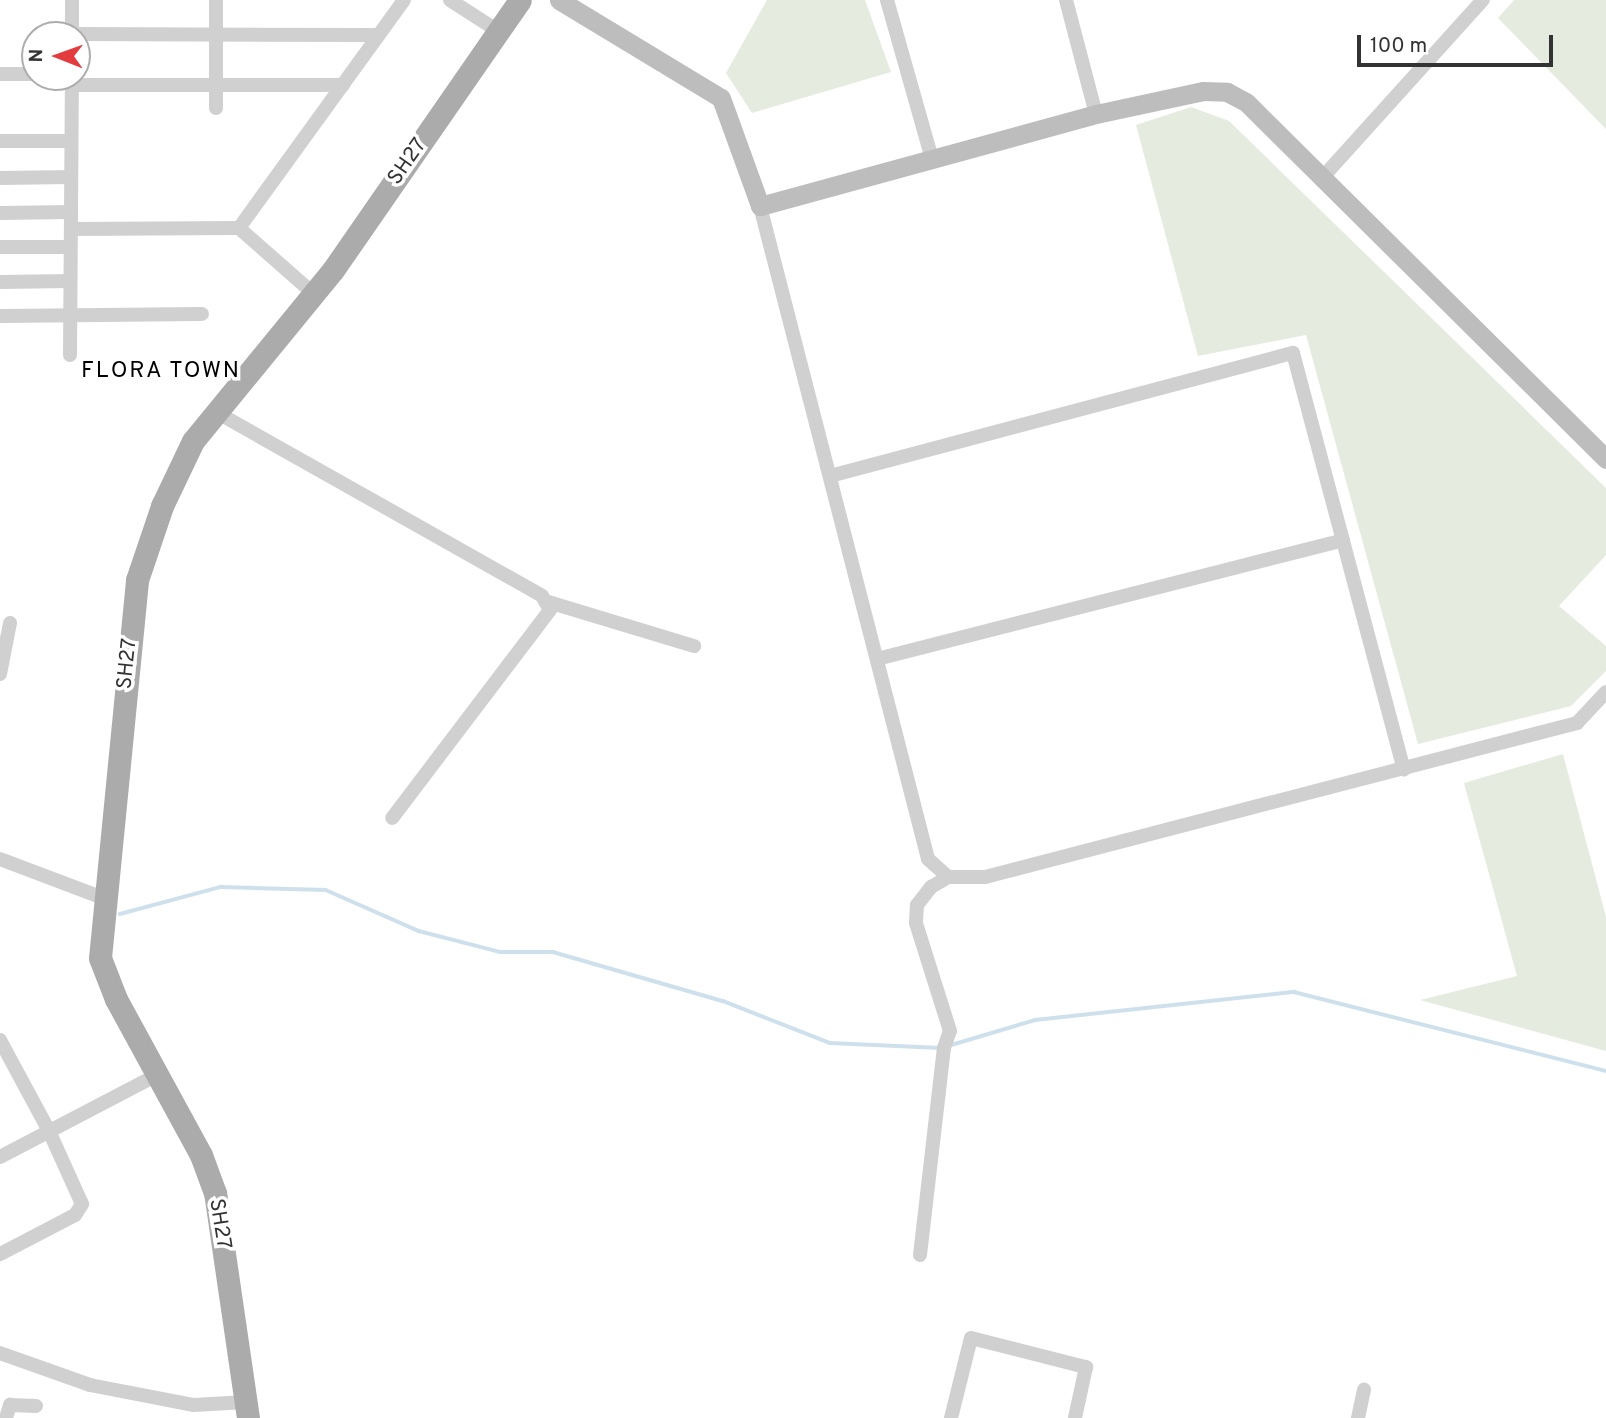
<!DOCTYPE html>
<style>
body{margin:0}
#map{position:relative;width:1606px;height:1418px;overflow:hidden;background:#fff;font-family:Overpass,sans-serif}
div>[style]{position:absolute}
.green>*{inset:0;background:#e5ebdf}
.stream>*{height:3.5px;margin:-1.75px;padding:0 1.75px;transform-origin:1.75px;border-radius:1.75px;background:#cfe0ed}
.street>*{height:14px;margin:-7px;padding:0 7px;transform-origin:7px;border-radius:7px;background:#d0d0d0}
.secondary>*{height:19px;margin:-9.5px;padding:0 9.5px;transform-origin:9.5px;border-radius:9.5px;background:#bdbdbd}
.primary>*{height:23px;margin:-11.5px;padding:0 11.5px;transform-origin:11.5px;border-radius:11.5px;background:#ababab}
span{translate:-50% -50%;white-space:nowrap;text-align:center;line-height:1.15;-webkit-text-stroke:7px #fff;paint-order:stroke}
.street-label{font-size:21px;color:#333}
.neighbourhood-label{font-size:23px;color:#000;letter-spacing:2px}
.north{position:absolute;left:21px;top:21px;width:70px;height:70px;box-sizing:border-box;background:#fff;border:2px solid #adadad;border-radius:50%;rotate:271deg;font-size:19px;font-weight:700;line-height:28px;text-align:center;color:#333}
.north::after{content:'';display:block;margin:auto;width:24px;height:32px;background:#e33c3f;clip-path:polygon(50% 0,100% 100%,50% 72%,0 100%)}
.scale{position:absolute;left:1357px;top:35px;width:196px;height:32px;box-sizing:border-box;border:4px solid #333;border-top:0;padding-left:9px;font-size:21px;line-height:24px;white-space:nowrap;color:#333;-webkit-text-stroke:5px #fff;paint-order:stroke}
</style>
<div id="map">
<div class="green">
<div style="clip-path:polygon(767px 0,865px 0,891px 72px,752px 113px,726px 73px)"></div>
<div style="clip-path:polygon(1514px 0,1606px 0,1606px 129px,1498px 18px)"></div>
<div style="clip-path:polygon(1191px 107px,1229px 121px,1606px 488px,1606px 555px,1559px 606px,1606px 646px,1606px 671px,1571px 706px,1418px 744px,1306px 335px,1198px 356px,1136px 125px)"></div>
<div style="clip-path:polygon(1563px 754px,1606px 917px,1606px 1051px,1420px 1000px,1517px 976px,1464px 783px)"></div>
</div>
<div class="stream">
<div style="left:120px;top:914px;width:105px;rotate:-15deg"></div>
<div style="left:221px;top:887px;width:105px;rotate:1.6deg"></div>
<div style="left:326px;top:890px;width:102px;rotate:23.8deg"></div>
<div style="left:419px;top:931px;width:84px;rotate:14.5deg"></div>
<div style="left:500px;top:952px;width:53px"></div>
<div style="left:553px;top:952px;width:177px;rotate:16.1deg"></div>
<div style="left:723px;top:1001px;width:115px;rotate:21.4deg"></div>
<div style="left:830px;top:1043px;width:111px;rotate:2.6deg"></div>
<div style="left:948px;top:1046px;width:91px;rotate:-16.6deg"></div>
<div style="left:1035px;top:1020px;width:261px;rotate:-6.2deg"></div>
<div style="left:1294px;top:992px;width:322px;rotate:14.2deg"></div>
</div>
<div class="street">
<div style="left:216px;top:0;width:108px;rotate:90deg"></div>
<div style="left:450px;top:0;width:57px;rotate:32.9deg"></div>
<div style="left:887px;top:0;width:165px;rotate:74.2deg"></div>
<div style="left:1066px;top:0;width:118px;rotate:75.3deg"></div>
<div style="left:72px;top:34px;width:306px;rotate:0.2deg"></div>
<div style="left:72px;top:35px;width:35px;rotate:-90deg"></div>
<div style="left:0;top:74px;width:35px"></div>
<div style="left:72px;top:85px;width:271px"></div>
<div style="left:0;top:141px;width:71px"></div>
<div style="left:0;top:178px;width:71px;rotate:-0.8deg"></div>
<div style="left:1322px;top:178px;width:240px;rotate:-47.9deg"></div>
<div style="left:760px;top:206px;width:674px;rotate:75.57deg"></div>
<div style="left:928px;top:859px;width:27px;rotate:42deg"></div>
<div style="left:948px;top:877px;width:37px"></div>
<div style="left:985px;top:877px;width:612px;rotate:-14.58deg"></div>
<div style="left:1577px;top:723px;width:42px;rotate:-46.9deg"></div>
<div style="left:0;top:213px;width:71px;rotate:-0.8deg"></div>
<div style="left:71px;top:229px;width:168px;rotate:-0.3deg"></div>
<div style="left:0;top:247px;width:70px"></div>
<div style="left:0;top:282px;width:70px;rotate:-0.8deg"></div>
<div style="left:314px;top:294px;width:100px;rotate:-138.7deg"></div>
<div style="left:239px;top:228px;width:281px;rotate:-54.1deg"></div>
<div style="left:0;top:316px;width:202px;rotate:-0.6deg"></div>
<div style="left:70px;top:355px;width:278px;rotate:-89.6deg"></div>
<div style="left:216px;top:412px;width:374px;rotate:29.4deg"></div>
<div style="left:542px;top:596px;width:16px;rotate:60deg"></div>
<div style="left:550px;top:610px;width:261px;rotate:127.2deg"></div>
<div style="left:830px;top:476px;width:479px;rotate:-14.9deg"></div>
<div style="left:1293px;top:353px;width:431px;rotate:75.1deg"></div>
<div style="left:545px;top:601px;width:156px;rotate:16.8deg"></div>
<div style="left:877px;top:659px;width:481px;rotate:-14.3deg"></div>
<div style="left:0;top:674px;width:52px;rotate:-78.9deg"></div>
<div style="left:0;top:859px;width:110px;rotate:20.7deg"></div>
<div style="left:0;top:1040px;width:103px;rotate:61.7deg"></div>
<div style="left:49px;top:1131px;width:80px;rotate:65.7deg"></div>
<div style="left:82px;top:1204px;width:13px;rotate:122deg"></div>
<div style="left:75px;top:1215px;width:85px;rotate:152.5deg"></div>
<div style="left:0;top:1157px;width:177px;rotate:-27.6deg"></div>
<div style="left:920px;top:1255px;width:208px;rotate:-83.4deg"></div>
<div style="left:944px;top:1048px;width:18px;rotate:-71deg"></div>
<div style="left:950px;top:1031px;width:113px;rotate:-107.5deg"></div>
<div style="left:916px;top:923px;width:18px;rotate:-87deg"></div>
<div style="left:917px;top:905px;width:23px;rotate:-52deg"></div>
<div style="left:931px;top:887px;width:20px;rotate:-30deg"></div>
<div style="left:0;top:1353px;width:96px;rotate:19.6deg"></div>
<div style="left:90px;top:1385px;width:106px;rotate:10.9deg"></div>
<div style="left:194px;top:1405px;width:52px;rotate:-3.3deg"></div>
<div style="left:6px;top:1418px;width:14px;rotate:-73deg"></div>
<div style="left:10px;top:1405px;width:26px;rotate:2deg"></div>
<div style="left:951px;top:1418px;width:82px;rotate:-76deg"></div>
<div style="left:971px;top:1338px;width:119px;rotate:14.2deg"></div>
<div style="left:1086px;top:1367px;width:52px;rotate:102.2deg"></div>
<div style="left:1358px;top:1418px;width:29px;rotate:-78deg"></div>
</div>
<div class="secondary">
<div style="left:559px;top:0;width:189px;rotate:31.2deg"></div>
<div style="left:721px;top:98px;width:115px;rotate:70.1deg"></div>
<div style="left:760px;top:206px;width:348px;rotate:-15.3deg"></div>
<div style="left:1096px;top:114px;width:109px;rotate:-12.1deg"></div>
<div style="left:1203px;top:91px;width:24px;rotate:2deg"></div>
<div style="left:1227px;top:92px;width:21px;rotate:28deg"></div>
<div style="left:1246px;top:102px;width:507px;rotate:44.76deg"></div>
</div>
<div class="primary">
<div style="left:248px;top:1418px;width:227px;rotate:-98.3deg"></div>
<div style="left:215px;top:1193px;width:40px;rotate:-110.2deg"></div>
<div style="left:201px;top:1155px;width:178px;rotate:-118.6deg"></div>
<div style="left:116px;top:999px;width:44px;rotate:-111.3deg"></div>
<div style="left:100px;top:958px;width:380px;rotate:-84.4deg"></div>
<div style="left:137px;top:580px;width:78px;rotate:-71.3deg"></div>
<div style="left:162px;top:506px;width:72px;rotate:-64.5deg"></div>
<div style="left:193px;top:441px;width:221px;rotate:-50.7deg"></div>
<div style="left:333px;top:270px;width:328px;rotate:-55.3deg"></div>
</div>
<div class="street-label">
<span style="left:408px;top:162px;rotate:-55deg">SH27</span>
<span style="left:128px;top:664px;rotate:-84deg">SH27</span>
<span style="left:219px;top:1224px;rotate:81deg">SH27</span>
</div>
<div class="neighbourhood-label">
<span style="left:161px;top:372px">FLORA TOWN</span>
</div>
<div class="north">N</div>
<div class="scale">100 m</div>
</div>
